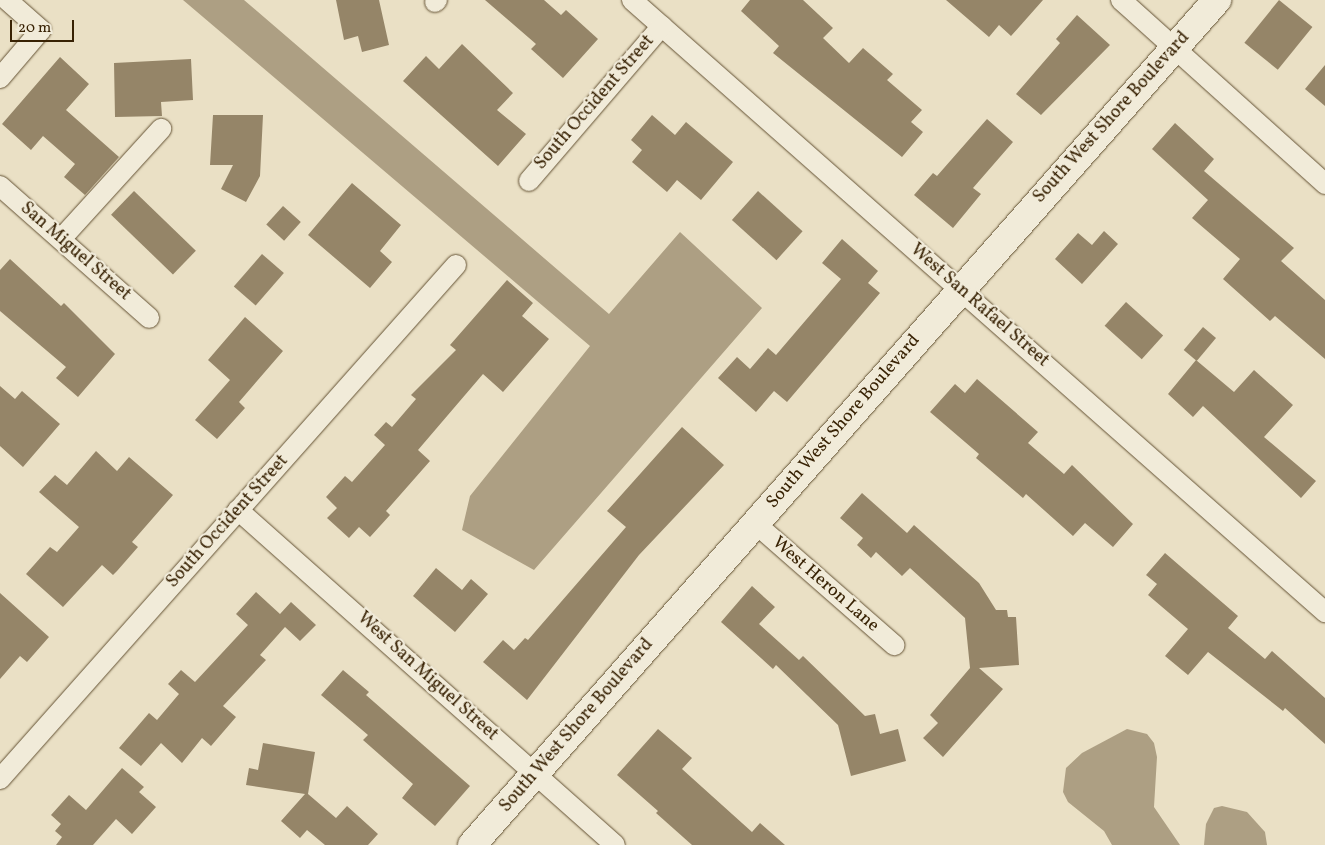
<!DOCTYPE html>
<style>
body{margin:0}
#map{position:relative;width:1325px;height:845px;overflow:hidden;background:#eae0c5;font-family:Vollkorn,serif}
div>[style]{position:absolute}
.water>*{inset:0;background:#ad9f83}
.building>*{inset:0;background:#958568;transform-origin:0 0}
.roads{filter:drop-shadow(0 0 1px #645234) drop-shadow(0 0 1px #645234)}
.street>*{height:20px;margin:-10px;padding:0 10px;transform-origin:10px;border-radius:10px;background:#f1ebd9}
.secondary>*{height:28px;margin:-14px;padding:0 14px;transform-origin:14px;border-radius:14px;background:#f1ebd9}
span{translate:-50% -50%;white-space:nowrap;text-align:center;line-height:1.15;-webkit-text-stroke:4.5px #f1ebd9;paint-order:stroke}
.street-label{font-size:18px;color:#382204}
.scale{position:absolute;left:10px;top:20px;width:64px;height:22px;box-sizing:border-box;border:2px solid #382204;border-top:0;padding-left:6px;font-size:15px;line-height:18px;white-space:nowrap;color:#382204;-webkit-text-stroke:4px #f1ebd9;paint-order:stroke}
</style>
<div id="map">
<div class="water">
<div style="clip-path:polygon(183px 0,244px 0,609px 314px,680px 232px,762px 308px,534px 570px,462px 530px,470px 496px,590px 346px)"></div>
<div style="clip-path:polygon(1127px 729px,1147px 734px,1154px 743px,1157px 757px,1154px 807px,1180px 845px,1112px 845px,1104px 831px,1068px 802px,1063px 792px,1066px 768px,1082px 753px)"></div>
<div style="clip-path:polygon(1222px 806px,1247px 812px,1265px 832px,1267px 845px,1204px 845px,1206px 824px,1214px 808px)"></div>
</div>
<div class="building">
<div style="clip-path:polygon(336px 0,379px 0,389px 45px,362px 52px,358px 36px,344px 40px)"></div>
<div style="clip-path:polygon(485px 0,544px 0,561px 15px,566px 10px,598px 39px,563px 78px,531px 49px,536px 44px)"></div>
<div style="clip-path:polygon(750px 0,803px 0,833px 28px,823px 38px,849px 63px,863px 48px,893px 74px,887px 80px,922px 110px,911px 122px,923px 132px,902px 157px,773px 53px,779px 46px,741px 11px)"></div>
<div style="clip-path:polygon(946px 0,1043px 0,1011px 36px,999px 25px,989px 37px)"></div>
<div style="left:1279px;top:0;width:43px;height:55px;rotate:39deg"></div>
<div style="clip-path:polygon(1077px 15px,1110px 45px,1041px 115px,1016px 94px,1060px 43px,1056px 39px)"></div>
<div style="clip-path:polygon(462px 44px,513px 93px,497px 110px,526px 134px,498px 166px,403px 81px,426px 56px,439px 69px)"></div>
<div style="clip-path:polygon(60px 57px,89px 84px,66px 110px,119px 157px,85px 195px,64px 177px,75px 164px,43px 136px,31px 150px,2px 124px)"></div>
<div style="clip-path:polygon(191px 59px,193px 100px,161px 102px,162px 116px,115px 117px,114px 63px)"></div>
<div style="clip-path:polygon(1325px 65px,1325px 106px,1305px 89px)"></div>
<div style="clip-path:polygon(213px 115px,263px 115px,260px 176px,246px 202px,221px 189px,233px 165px,210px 165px)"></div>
<div style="clip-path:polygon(652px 115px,675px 135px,686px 122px,733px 162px,701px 200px,677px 180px,667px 192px,632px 162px,642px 150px,631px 140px)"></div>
<div style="clip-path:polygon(987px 119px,1013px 142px,973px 188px,981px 194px,953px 228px,914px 195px,933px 173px,937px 176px)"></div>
<div style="clip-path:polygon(1175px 123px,1214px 159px,1204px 171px,1294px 248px,1281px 261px,1325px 300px,1325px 359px,1275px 316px,1270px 321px,1223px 279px,1240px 259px,1192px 218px,1208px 200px,1152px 149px)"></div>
<div style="clip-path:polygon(352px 183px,401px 225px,380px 251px,392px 262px,370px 288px,308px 235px)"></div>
<div style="left:134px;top:191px;width:86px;height:33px;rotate:44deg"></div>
<div style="left:758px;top:191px;width:60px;height:39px;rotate:42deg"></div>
<div style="left:283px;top:206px;width:24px;height:25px;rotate:42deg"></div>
<div style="clip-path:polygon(1104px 231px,1118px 244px,1082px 284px,1055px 259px,1078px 233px,1092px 245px)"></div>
<div style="clip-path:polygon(842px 239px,878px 271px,868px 283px,880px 293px,787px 402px,774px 391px,756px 412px,718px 378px,737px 357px,750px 369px,768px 348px,776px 355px,841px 279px,822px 263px)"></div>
<div style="left:262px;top:254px;width:29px;height:43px;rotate:41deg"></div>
<div style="clip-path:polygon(10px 259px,61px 306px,64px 303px,115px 354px,78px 397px,56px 378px,66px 367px,0 311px,0 270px)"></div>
<div style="clip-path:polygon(507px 280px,533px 303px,522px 316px,549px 339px,503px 392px,483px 374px,418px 450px,430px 461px,386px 511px,390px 515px,370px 537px,359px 527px,349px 538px,327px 518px,337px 508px,326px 497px,345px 476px,352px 482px,385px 445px,374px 435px,386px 422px,392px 427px,416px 399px,411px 395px,456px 350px,450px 345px)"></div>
<div style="left:1126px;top:302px;width:50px;height:32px;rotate:42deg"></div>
<div style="clip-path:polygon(245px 317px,283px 351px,239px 402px,245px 408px,217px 439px,195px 420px,230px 380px,208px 360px)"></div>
<div style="left:1203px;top:327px;width:17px;height:30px;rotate:40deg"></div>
<div style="clip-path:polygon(1196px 360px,1234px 392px,1254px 370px,1293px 405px,1264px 437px,1316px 481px,1301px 498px,1203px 406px,1193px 417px,1168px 394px)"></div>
<div style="clip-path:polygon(977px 379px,1038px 432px,1028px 443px,1064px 474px,1072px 465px,1133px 524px,1113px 547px,1085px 523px,1073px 536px,1026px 494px,1023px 498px,976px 458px,979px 454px,930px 412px,955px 384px,965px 393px)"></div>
<div style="clip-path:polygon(0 386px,15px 399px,22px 391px,60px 424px,23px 467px,0 446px)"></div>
<div style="clip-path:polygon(682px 427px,724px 465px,639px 555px,527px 700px,483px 662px,503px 640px,514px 650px,525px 638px,528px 640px,626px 527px,607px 511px)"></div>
<div style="clip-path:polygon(96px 451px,117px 471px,129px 457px,173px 495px,132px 542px,138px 547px,117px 571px,113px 575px,102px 565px,63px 607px,26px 574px,50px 547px,57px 552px,79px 527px,39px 492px,55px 475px,67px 485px)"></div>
<div style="clip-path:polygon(862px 493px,907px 533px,914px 525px,979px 583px,996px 610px,1007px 610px,1008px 617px,1016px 617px,1019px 665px,979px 668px,1003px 689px,943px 757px,923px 738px,938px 723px,930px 715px,970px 668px,965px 618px,910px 568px,902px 576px,876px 552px,871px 558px,857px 545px,863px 538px,840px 518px)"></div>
<div style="clip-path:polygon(1165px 553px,1238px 616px,1228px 628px,1265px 659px,1272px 651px,1325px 698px,1325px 744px,1285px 708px,1283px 711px,1208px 652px,1188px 675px,1165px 656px,1188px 629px,1148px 595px,1157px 584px,1146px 575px)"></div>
<div style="clip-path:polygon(436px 568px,462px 590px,471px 579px,488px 594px,455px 632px,413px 596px)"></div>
<div style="clip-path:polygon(752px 586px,775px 607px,759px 624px,799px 660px,803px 656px,865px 716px,875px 714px,880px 734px,898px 729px,906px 761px,851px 776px,838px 725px,776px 665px,773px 669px,721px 622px)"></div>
<div style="clip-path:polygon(256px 592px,280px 614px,291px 602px,316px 625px,300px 641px,285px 627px,260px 655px,266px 660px,223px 706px,236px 717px,211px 746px,202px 738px,182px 763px,161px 743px,141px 766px,119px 748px,149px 713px,157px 720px,179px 694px,168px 684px,181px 670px,195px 682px,248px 625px,236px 614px)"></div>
<div style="clip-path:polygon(0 593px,49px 637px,27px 662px,20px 656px,0 679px)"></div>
<div style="clip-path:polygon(343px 670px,369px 692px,366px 695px,470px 786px,435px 826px,402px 798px,413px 784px,363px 740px,368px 735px,321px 695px)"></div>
<div style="clip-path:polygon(658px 729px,692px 758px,682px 769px,752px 832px,760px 823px,785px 845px,692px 845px,656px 813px,658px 811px,617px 775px)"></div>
<div style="clip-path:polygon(263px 743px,315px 752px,308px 794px,336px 818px,347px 806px,378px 834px,368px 845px,325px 845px,307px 830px,300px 838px,281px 821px,305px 794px,246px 785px,249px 768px,258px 770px)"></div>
<div style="clip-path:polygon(122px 768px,144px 787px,139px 792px,156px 807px,132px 834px,116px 819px,93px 845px,56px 845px,62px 837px,55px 831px,61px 824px,51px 815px,69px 795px,86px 810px)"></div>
</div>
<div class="roads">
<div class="street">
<div style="left:632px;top:0;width:925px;rotate:41.45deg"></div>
<div style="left:1121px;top:0;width:275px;rotate:42deg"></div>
<div style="left:435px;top:2px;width:3px;rotate:-45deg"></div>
<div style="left:0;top:78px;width:63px;rotate:-49.5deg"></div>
<div style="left:41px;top:30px;width:45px;rotate:-138.6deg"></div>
<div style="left:529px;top:181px;width:204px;rotate:-49.4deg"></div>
<div style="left:0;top:186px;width:199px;rotate:41.5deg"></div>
<div style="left:61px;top:239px;width:149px;rotate:-47.7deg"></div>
<div style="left:238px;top:510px;width:504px;rotate:41.62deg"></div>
<div style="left:756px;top:524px;width:184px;rotate:41.2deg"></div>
<div style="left:0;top:779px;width:687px;rotate:-48.42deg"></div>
</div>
<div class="secondary">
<div style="left:472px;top:845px;width:1127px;rotate:-48.6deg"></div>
</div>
</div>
<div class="street-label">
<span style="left:595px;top:103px;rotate:-49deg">South Occident Street</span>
<span style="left:1112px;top:118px;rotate:-48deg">South West Shore Boulevard</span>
<span style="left:75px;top:252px;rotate:41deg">San Miguel Street</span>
<span style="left:979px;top:306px;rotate:41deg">West San Rafael Street</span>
<span style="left:844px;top:422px;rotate:-49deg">South West Shore Boulevard</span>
<span style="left:228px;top:522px;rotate:-48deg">South Occident Street</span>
<span style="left:825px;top:585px;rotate:41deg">West Heron Lane</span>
<span style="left:427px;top:677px;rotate:42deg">West San Miguel Street</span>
<span style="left:577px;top:726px;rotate:-49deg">South West Shore Boulevard</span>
</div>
<div class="scale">20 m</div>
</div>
